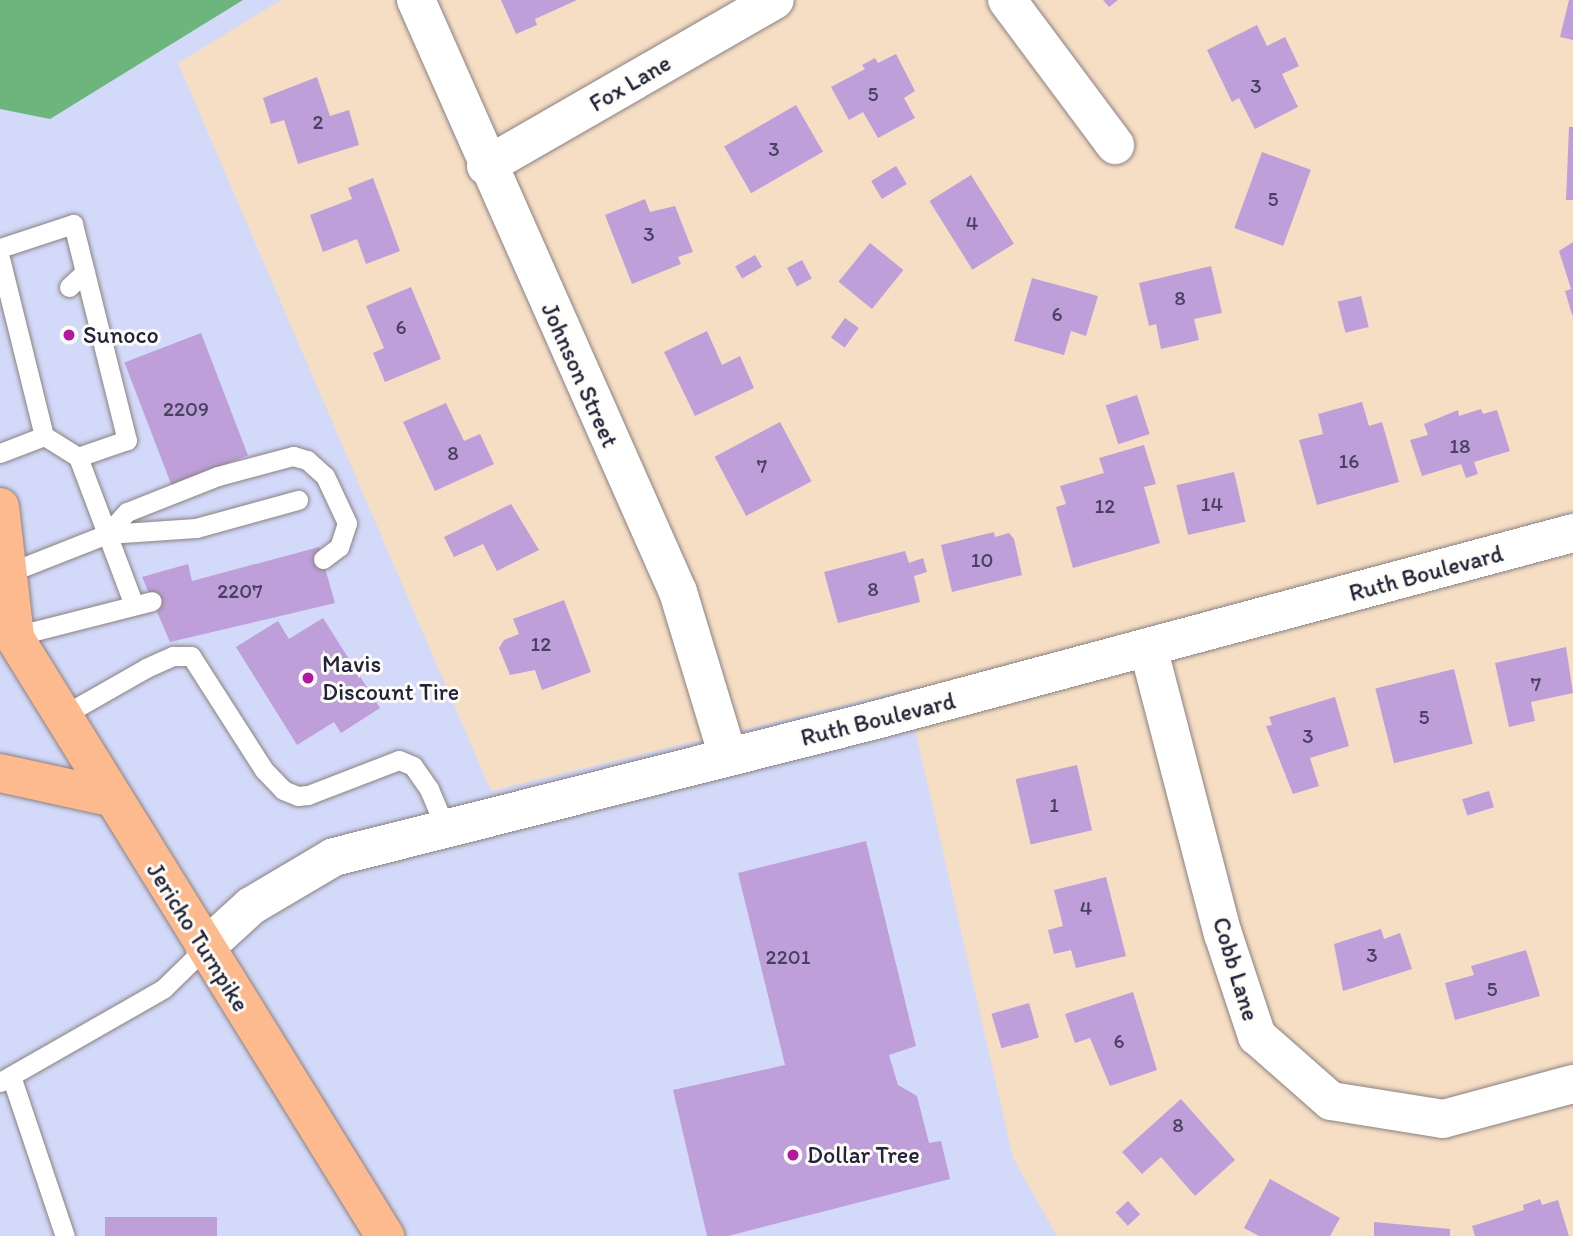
<!DOCTYPE html>
<style>
body{margin:0}
#map{position:relative;width:1573px;height:1236px;overflow:hidden;background:#f5dec4;font-family:Itim,sans-serif}
div>[style]{position:absolute}
.built>*{inset:0;background:#d2d9f9}
.forest>*{inset:0;background:#6cb67d}
.building>*{inset:0;background:#be9fd9;transform-origin:0 0}
.roads{filter:drop-shadow(0 0 2px #8c8080) drop-shadow(0 0 2px #8c8080)}
.service>*{height:19px;margin:-9.5px;padding:0 9.5px;transform-origin:9.5px;border-radius:9.5px;background:#fff}
.minor>*{height:38px;margin:-19px;padding:0 19px;transform-origin:19px;border-radius:19px;background:#fff}
.primary>*{height:38px;margin:-19px;padding:0 19px;transform-origin:19px;border-radius:19px;background:#fcba8e}
.dots>*{width:19px;height:19px;translate:-50% -50%;box-sizing:border-box;border:4px solid #fdfcf7;border-radius:50%}
span{translate:-50% -50%;white-space:nowrap;text-align:center;line-height:1.15;-webkit-text-stroke:6px #fdfcf7;paint-order:stroke}
.number-label{font-size:21px;color:#494162}
.number-label span{-webkit-text-stroke-width:0}
.street-label{font-size:24px;color:#22223b}
.poi-label{font-size:24px;color:#22223b}
.left{translate:0 -50%;text-align:left}
</style>
<div id="map">
<div class="built">
<div style="clip-path:polygon(0 0,281px 0,178px 63px,491px 791px,906px 690px,1013px 1158px,1057px 1236px,0 1236px)"></div>
</div>
<div class="forest">
<div style="clip-path:polygon(0 0,243px 0,50px 119px,0 109px)"></div>
</div>
<div class="building">
<div style="clip-path:polygon(501px 0,577px 0,535px 19px,537px 25px,516px 34px)"></div>
<div style="clip-path:polygon(1103px 0,1118px 0,1109px 7px)"></div>
<div style="clip-path:polygon(1569px 0,1573px 0,1573px 40px,1560px 37px)"></div>
<div style="clip-path:polygon(1257px 25px,1267px 46px,1285px 37px,1299px 66px,1282px 74px,1298px 107px,1255px 129px,1239px 98px,1232px 102px,1207px 50px)"></div>
<div style="clip-path:polygon(896px 54px,915px 91px,904px 98px,915px 118px,878px 138px,863px 112px,849px 120px,831px 87px,865px 69px,862px 65px,875px 58px,878px 63px)"></div>
<div style="clip-path:polygon(317px 77px,330px 116px,349px 110px,359px 145px,298px 164px,284px 120px,271px 124px,263px 98px)"></div>
<div style="left:796px;top:105px;width:54px;height:83px;rotate:60deg"></div>
<div style="clip-path:polygon(1569px 127px,1573px 127px,1573px 200px,1566px 200px)"></div>
<div style="left:1262px;top:152px;width:52px;height:81px;rotate:20deg"></div>
<div style="left:896px;top:166px;width:21px;height:29px;rotate:59deg"></div>
<div style="left:971px;top:175px;width:81px;height:49px;rotate:58deg"></div>
<div style="clip-path:polygon(373px 178px,400px 251px,366px 264px,357px 239px,323px 252px,310px 215px,352px 199px,348px 188px)"></div>
<div style="clip-path:polygon(645px 199px,650px 212px,675px 206px,693px 252px,678px 257px,681px 264px,632px 284px,605px 215px)"></div>
<div style="clip-path:polygon(1573px 242px,1573px 315px,1572px 315px,1565px 291px,1571px 289px,1559px 251px)"></div>
<div style="left:870px;top:243px;width:43px;height:50px;rotate:39deg"></div>
<div style="left:755px;top:255px;width:14px;height:23px;rotate:60deg"></div>
<div style="left:802px;top:260px;width:21px;height:17px;rotate:62deg"></div>
<div style="clip-path:polygon(1211px 266px,1222px 313px,1194px 319px,1199px 340px,1161px 349px,1156px 324px,1149px 326px,1139px 283px)"></div>
<div style="clip-path:polygon(1032px 278px,1098px 296px,1086px 336px,1071px 331px,1064px 355px,1014px 341px)"></div>
<div style="clip-path:polygon(411px 287px,441px 359px,385px 382px,373px 353px,384px 348px,366px 306px)"></div>
<div style="left:1361px;top:296px;width:32px;height:24px;rotate:76deg"></div>
<div style="left:845px;top:318px;width:17px;height:24px;rotate:36deg"></div>
<div style="clip-path:polygon(707px 331px,722px 365px,740px 356px,754px 388px,695px 416px,664px 352px)"></div>
<div style="left:201px;top:333px;width:131px;height:82px;rotate:69deg"></div>
<div style="left:1137px;top:395px;width:41px;height:33px;rotate:72deg"></div>
<div style="clip-path:polygon(1362px 402px,1369px 426px,1382px 422px,1399px 482px,1317px 505px,1299px 440px,1323px 434px,1318px 414px)"></div>
<div style="clip-path:polygon(446px 403px,464px 441px,480px 434px,494px 464px,435px 491px,403px 422px)"></div>
<div style="clip-path:polygon(1481px 409px,1483px 414px,1497px 410px,1510px 451px,1474px 462px,1478px 474px,1466px 478px,1461px 464px,1422px 476px,1410px 440px,1428px 435px,1424px 424px,1458px 410px,1459px 416px)"></div>
<div style="left:780px;top:422px;width:67px;height:74px;rotate:62deg"></div>
<div style="clip-path:polygon(1144px 445px,1156px 484px,1144px 487px,1160px 543px,1073px 568px,1056px 507px,1066px 504px,1060px 486px,1104px 473px,1099px 458px)"></div>
<div style="left:1234px;top:472px;width:51px;height:59px;rotate:77deg"></div>
<div style="clip-path:polygon(511px 504px,539px 550px,497px 571px,483px 544px,454px 557px,444px 537px)"></div>
<div style="clip-path:polygon(994px 532px,995px 537px,1009px 533px,1014px 539px,1022px 575px,952px 592px,941px 545px)"></div>
<div style="clip-path:polygon(319px 547px,335px 603px,170px 642px,142px 577px,188px 564px,192px 581px)"></div>
<div style="clip-path:polygon(905px 551px,909px 563px,923px 558px,927px 572px,914px 576px,920px 602px,838px 623px,824px 572px)"></div>
<div style="clip-path:polygon(564px 600px,591px 672px,542px 690px,535px 670px,510px 675px,499px 648px,504px 640px,519px 634px,513px 619px)"></div>
<div style="clip-path:polygon(323px 618px,380px 708px,341px 733px,334px 722px,297px 745px,236px 647px,278px 621px,289px 639px)"></div>
<div style="clip-path:polygon(1566px 647px,1573px 693px,1531px 702px,1535px 721px,1509px 727px,1495px 663px)"></div>
<div style="left:1454px;top:669px;width:77px;height:81px;rotate:76deg"></div>
<div style="clip-path:polygon(1335px 697px,1349px 746px,1310px 758px,1319px 786px,1293px 794px,1266px 726px,1272px 725px,1269px 717px)"></div>
<div style="left:1077px;top:765px;width:67px;height:63px;rotate:77deg"></div>
<div style="left:1489px;top:791px;width:17px;height:28px;rotate:73deg"></div>
<div style="clip-path:polygon(866px 841px,916px 1046px,889px 1055px,898px 1085px,917px 1096px,929px 1143px,941px 1141px,950px 1179px,728px 1236px,707px 1236px,673px 1090px,785px 1065px,738px 873px)"></div>
<div style="clip-path:polygon(1106px 877px,1126px 956px,1076px 968px,1071px 950px,1054px 954px,1048px 930px,1063px 926px,1054px 890px)"></div>
<div style="clip-path:polygon(1381px 929px,1384px 939px,1400px 933px,1412px 969px,1343px 991px,1334px 944px)"></div>
<div style="clip-path:polygon(1526px 950px,1540px 996px,1455px 1020px,1445px 983px,1474px 975px,1471px 966px)"></div>
<div style="clip-path:polygon(1133px 992px,1157px 1070px,1110px 1086px,1090px 1038px,1075px 1043px,1065px 1014px)"></div>
<div style="left:1029px;top:1003px;width:36px;height:39px;rotate:74deg"></div>
<div style="clip-path:polygon(1181px 1099px,1235px 1160px,1195px 1196px,1161px 1157px,1142px 1174px,1122px 1152px)"></div>
<div style="clip-path:polygon(1270px 1179px,1340px 1218px,1330px 1236px,1259px 1236px,1244px 1228px)"></div>
<div style="clip-path:polygon(1540px 1199px,1542px 1205px,1558px 1200px,1569px 1236px,1475px 1236px,1472px 1226px,1524px 1210px,1523px 1205px)"></div>
<div style="left:1128px;top:1201px;width:18px;height:17px;rotate:47deg"></div>
<div style="left:217px;top:1217px;width:19px;height:112px;rotate:90deg"></div>
<div style="clip-path:polygon(1374px 1222px,1450px 1229px,1450px 1236px,1374px 1236px)"></div>
</div>
<div class="roads">
<div class="service">
<div style="left:0;top:248px;width:77px;rotate:-18.2deg"></div>
<div style="left:73px;top:224px;width:223px;rotate:76deg"></div>
<div style="left:127px;top:440px;width:52px;rotate:160.9deg"></div>
<div style="left:78px;top:457px;width:40px;rotate:-148deg"></div>
<div style="left:44px;top:436px;width:183px;rotate:-103.9deg"></div>
<div style="left:69px;top:287px;width:22px;rotate:-43deg"></div>
<div style="left:0;top:453px;width:47px;rotate:-21.1deg"></div>
<div style="left:78px;top:457px;width:158px;rotate:69.3deg"></div>
<div style="left:107px;top:534px;width:30px;rotate:-48deg"></div>
<div style="left:127px;top:512px;width:98px;rotate:-21.6deg"></div>
<div style="left:218px;top:476px;width:78px;rotate:-14.9deg"></div>
<div style="left:293px;top:456px;width:15px;rotate:16deg"></div>
<div style="left:307px;top:460px;width:24px;rotate:42deg"></div>
<div style="left:325px;top:476px;width:52px;rotate:64.9deg"></div>
<div style="left:347px;top:523px;width:25px;rotate:108deg"></div>
<div style="left:339px;top:547px;width:20px;rotate:143deg"></div>
<div style="left:8px;top:573px;width:106px;rotate:-21.5deg"></div>
<div style="left:107px;top:534px;width:89px;rotate:-3.9deg"></div>
<div style="left:196px;top:528px;width:106px;rotate:-15.4deg"></div>
<div style="left:15px;top:636px;width:141px;rotate:-14.3deg"></div>
<div style="left:62px;top:716px;width:97px;rotate:-29.7deg"></div>
<div style="left:146px;top:668px;width:30px;rotate:-24deg"></div>
<div style="left:173px;top:656px;width:18px"></div>
<div style="left:191px;top:656px;width:135px;rotate:57.4deg"></div>
<div style="left:264px;top:770px;width:28px;rotate:46deg"></div>
<div style="left:283px;top:790px;width:16px;rotate:22deg"></div>
<div style="left:298px;top:796px;width:10px;rotate:-6deg"></div>
<div style="left:308px;top:795px;width:97px;rotate:-21deg"></div>
<div style="left:399px;top:760px;width:15px;rotate:23deg"></div>
<div style="left:413px;top:766px;width:28px;rotate:55deg"></div>
<div style="left:429px;top:789px;width:41px;rotate:67.2deg"></div>
<div style="left:11px;top:1076px;width:169px;rotate:71.4deg"></div>
<div style="left:0;top:1082px;width:188px;rotate:-29.7deg"></div>
<div style="left:163px;top:989px;width:59px;rotate:-44.3deg"></div>
</div>
<div class="minor">
<div style="left:416px;top:0;width:647px;rotate:66.13deg"></div>
<div style="left:678px;top:592px;width:172px;rotate:73.1deg"></div>
<div style="left:1007px;top:0;width:181px;rotate:53.3deg"></div>
<div style="left:486px;top:166px;width:333px;rotate:-29.9deg"></div>
<div style="left:1148px;top:647px;width:297px;rotate:75.4deg"></div>
<div style="left:1223px;top:934px;width:108px;rotate:71.6deg"></div>
<div style="left:1257px;top:1036px;width:98px;rotate:41.3deg"></div>
<div style="left:1331px;top:1101px;width:113px;rotate:9.1deg"></div>
<div style="left:1443px;top:1119px;width:135px;rotate:-15.1deg"></div>
<div style="left:205px;top:948px;width:62px;rotate:-42.4deg"></div>
<div style="left:251px;top:906px;width:96px;rotate:-30.6deg"></div>
<div style="left:334px;top:857px;width:555px;rotate:-14.19deg"></div>
<div style="left:872px;top:721px;width:726px;rotate:-15.01deg"></div>
</div>
<div class="primary">
<div style="left:0;top:507px;width:130px;rotate:83.4deg"></div>
<div style="left:0;top:614px;width:732px;rotate:58.24deg"></div>
<div style="left:0;top:773px;width:113px;rotate:12.3deg"></div>
</div>
</div>
<div class="dots">
<div style="left:69px;top:335px;background:#b5179e"></div>
<div style="left:308px;top:678px;background:#b5179e"></div>
<div style="left:793px;top:1155px;background:#b5179e"></div>
</div>
<div class="number-label">
<span style="left:1256px;top:86px">3</span>
<span style="left:873px;top:94px">5</span>
<span style="left:318px;top:122px">2</span>
<span style="left:774px;top:149px">3</span>
<span style="left:1273px;top:199px">5</span>
<span style="left:972px;top:223px">4</span>
<span style="left:649px;top:234px">3</span>
<span style="left:1180px;top:298px">8</span>
<span style="left:1057px;top:314px">6</span>
<span style="left:401px;top:327px">6</span>
<span style="left:186px;top:409px">2209</span>
<span style="left:1460px;top:446px">18</span>
<span style="left:453px;top:453px">8</span>
<span style="left:1349px;top:461px">16</span>
<span style="left:762px;top:466px">7</span>
<span style="left:1212px;top:504px">14</span>
<span style="left:1105px;top:506px">12</span>
<span style="left:982px;top:560px">10</span>
<span style="left:873px;top:589px">8</span>
<span style="left:240px;top:591px">2207</span>
<span style="left:541px;top:644px">12</span>
<span style="left:1536px;top:684px">7</span>
<span style="left:1424px;top:717px">5</span>
<span style="left:1308px;top:736px">3</span>
<span style="left:1054px;top:805px">1</span>
<span style="left:1086px;top:908px">4</span>
<span style="left:1372px;top:955px">3</span>
<span style="left:788px;top:957px">2201</span>
<span style="left:1492px;top:989px">5</span>
<span style="left:1119px;top:1041px">6</span>
<span style="left:1178px;top:1125px">8</span>
</div>
<div class="street-label">
<span style="left:630px;top:83px;rotate:-30deg">Fox Lane</span>
<span style="left:580px;top:375px;rotate:66deg">Johnson Street</span>
<span style="left:1426px;top:573px;rotate:-15deg">Ruth Boulevard</span>
<span style="left:878px;top:719px;rotate:-14deg">Ruth Boulevard</span>
<span style="left:198px;top:937px;rotate:58deg">Jericho Turnpike</span>
<span style="left:1236px;top:969px;rotate:73deg">Cobb Lane</span>
</div>
<div class="poi-label">
<span class="left" style="left:83px;top:335px">Sunoco</span>
<span class="left" style="left:322px;top:678px">Mavis<br>Discount Tire</span>
<span class="left" style="left:807px;top:1155px">Dollar Tree</span>
</div>
</div>
